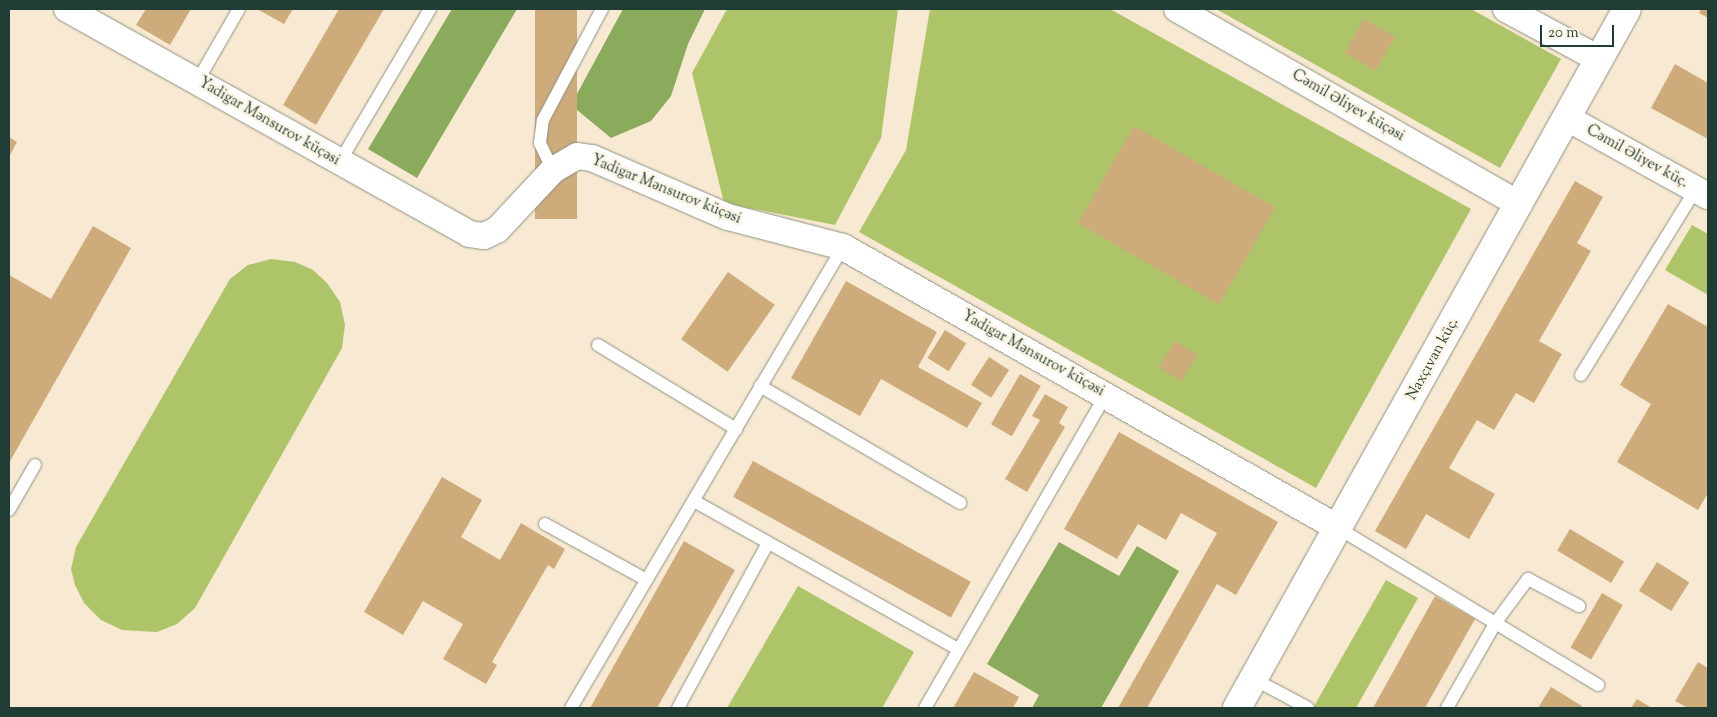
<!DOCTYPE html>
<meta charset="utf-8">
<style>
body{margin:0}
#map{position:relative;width:1717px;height:717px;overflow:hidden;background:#f8e9d2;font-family:"Sorts Mill Goudy",serif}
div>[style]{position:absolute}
.green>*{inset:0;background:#aec468}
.forest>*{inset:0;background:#8aaa5c}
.building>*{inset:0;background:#ceab7b;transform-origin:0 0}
.roads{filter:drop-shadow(0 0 1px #8c9383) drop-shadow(0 0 1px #8c9383)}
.service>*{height:12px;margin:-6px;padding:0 6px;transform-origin:6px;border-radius:6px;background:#fff}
.minor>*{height:26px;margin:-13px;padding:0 13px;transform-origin:13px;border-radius:13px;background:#fff}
.tertiary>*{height:28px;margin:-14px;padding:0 14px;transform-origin:14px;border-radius:14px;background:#fff}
span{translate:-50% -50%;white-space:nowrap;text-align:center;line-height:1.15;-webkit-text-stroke:5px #fcf5e5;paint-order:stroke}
.street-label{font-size:15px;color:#1f3d34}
.frame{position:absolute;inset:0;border:10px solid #1f3d34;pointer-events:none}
.scale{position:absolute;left:1540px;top:25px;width:74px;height:22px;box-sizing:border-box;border:2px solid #1f3d34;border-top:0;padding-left:6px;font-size:15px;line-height:18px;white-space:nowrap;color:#1f3d34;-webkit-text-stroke:4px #fcf5e5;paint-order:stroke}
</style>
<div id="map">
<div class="green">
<div style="clip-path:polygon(727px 9px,898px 9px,881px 138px,835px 225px,724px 203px,692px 73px)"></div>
<div style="clip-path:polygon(930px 9px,1110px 9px,1471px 209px,1316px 488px,859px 232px,906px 150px)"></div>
<div style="clip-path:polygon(1216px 9px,1471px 9px,1561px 59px,1500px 168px)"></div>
<div style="clip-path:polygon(1692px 225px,1708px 234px,1708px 295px,1665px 270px)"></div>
<div style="clip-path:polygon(271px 259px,295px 262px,313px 270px,327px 283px,340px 302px,345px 325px,342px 348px,195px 608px,177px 624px,157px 632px,122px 630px,101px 620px,84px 603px,75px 585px,71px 569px,76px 547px,230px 279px,248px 265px)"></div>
<div style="clip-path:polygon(1386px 580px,1418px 598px,1356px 708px,1313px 708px)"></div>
<div style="clip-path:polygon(798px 586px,914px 652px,882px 708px,727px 708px)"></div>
</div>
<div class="forest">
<div style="clip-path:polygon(452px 9px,517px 9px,417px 178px,368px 149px)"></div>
<div style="clip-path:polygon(623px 9px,705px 9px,688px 44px,671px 96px,651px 121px,611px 138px,571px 105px)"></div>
<div style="clip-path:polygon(1059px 542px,1119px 576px,1137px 546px,1179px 571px,1101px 708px,1032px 708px,1039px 695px,987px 664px)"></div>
</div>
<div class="building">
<div style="clip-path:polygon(146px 9px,191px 9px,170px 45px,136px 25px)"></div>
<div style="clip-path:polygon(257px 9px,293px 9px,284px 24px)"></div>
<div style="clip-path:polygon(339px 9px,384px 9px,316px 125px,283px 105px)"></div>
<div style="left:535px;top:9px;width:42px;height:210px"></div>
<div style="clip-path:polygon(1701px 9px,1708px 9px,1708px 18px,1699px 13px)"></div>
<div style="left:1364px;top:19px;width:36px;height:39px;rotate:30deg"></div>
<div style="clip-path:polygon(1675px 64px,1708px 83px,1708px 139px,1651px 108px)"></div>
<div style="left:1134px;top:126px;width:163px;height:112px;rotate:30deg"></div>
<div style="clip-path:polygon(9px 137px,17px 142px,9px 157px)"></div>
<div style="clip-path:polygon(1575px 181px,1603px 197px,1577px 243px,1591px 251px,1539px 341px,1562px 354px,1534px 403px,1516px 393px,1494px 430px,1477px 420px,1449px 468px,1495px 494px,1469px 539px,1426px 514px,1406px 549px,1375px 531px)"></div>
<div style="clip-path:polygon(93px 226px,131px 248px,9px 463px,9px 275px,51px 299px)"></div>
<div style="left:728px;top:272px;width:57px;height:82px;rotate:35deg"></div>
<div style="clip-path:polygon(846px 281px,937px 332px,918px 367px,982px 403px,967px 428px,881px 379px,860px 416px,791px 378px)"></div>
<div style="clip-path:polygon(1668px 304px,1708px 327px,1708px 493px,1698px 510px,1617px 462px,1651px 404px,1620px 385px)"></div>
<div style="left:945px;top:330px;width:25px;height:33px;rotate:32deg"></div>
<div style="left:1175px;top:341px;width:26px;height:31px;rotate:31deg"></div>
<div style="left:989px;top:357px;width:24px;height:33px;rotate:33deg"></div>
<div style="left:1020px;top:374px;width:24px;height:58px;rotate:30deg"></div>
<div style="clip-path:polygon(1045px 394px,1068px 407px,1059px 423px,1065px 427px,1027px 492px,1005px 479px,1040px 420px,1032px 416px)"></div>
<div style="clip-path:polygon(1119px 432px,1278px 522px,1236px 595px,1217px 584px,1147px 708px,1118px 708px,1217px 533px,1181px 513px,1166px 540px,1138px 524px,1117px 559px,1064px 529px)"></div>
<div style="left:753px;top:461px;width:249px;height:41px;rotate:29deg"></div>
<div style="clip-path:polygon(442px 477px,482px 500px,461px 537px,500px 560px,521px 523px,565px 549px,554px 569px,548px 565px,492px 662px,497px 665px,486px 684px,443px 659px,463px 624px,423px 601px,403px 635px,364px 612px)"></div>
<div style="left:1570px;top:529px;width:63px;height:25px;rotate:31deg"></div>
<div style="clip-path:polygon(684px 541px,735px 570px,657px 708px,590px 708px)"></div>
<div style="left:1657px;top:562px;width:38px;height:34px;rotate:32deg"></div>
<div style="left:1602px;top:593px;width:24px;height:63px;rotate:30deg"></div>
<div style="clip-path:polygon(1435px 596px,1475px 619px,1425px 708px,1373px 708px)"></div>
<div style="clip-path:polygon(1698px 662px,1708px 668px,1708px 708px,1688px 708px,1675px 701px)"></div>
<div style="clip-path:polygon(974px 672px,1019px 697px,1013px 708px,953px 708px)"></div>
<div style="clip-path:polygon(1551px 687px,1582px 706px,1581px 708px,1538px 708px)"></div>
<div style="clip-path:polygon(1637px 699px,1652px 708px,1631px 708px)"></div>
</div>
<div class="roads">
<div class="service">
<div style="left:198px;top:80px;width:82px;rotate:-60deg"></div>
<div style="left:339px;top:163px;width:179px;rotate:-59.4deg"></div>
<div style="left:553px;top:170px;width:30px;rotate:-116deg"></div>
<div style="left:540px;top:143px;width:23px;rotate:-83deg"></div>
<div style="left:543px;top:120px;width:126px;rotate:-62deg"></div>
<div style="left:598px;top:345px;width:162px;rotate:31.3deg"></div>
<div style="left:1581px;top:375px;width:219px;rotate:-58.3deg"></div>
<div style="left:760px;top:386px;width:232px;rotate:30.3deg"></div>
<div style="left:694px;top:501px;width:303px;rotate:29.3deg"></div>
<div style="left:9px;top:510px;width:52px;rotate:-60deg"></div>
<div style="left:545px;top:524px;width:116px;rotate:28.8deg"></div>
<div style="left:1338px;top:528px;width:304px;rotate:31.1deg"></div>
<div style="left:1254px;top:679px;width:61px;rotate:28.2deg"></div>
<div style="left:571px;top:708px;width:535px;rotate:-59.46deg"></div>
<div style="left:678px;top:708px;width:188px;rotate:-61.4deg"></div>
<div style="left:925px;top:708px;width:362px;rotate:-60deg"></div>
<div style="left:1447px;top:708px;width:99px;rotate:-60.3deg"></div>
<div style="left:1496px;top:622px;width:54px;rotate:-53.3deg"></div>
<div style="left:1528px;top:579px;width:58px;rotate:27.9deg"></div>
</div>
<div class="minor">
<div style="left:67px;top:9px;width:461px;rotate:29.2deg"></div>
<div style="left:469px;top:234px;width:15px;rotate:8deg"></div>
<div style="left:484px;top:236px;width:14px;rotate:-25deg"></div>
<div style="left:497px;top:230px;width:82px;rotate:-47deg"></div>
<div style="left:553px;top:170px;width:28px;rotate:-30deg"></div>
<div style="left:577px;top:156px;width:15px;rotate:8deg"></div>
<div style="left:592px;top:158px;width:148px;rotate:23.5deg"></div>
<div style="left:728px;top:217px;width:119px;rotate:14.6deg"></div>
<div style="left:843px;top:247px;width:569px;rotate:29.58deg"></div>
<div style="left:1177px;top:9px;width:394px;rotate:29.7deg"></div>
<div style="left:1506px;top:9px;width:106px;rotate:28.3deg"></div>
<div style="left:1567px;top:118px;width:161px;rotate:29deg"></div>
</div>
<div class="tertiary">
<div style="left:1237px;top:708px;width:800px;rotate:-60.84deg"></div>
</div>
</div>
<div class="street-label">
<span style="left:1348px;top:106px;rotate:30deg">Cəmil Əliyev küçəsi</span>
<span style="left:269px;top:122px;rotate:30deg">Yadigar Mənsurov küçəsi</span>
<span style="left:1637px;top:157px;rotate:29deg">Cəmil Əliyev küç.</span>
<span style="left:666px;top:190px;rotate:22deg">Yadigar Mənsurov küçəsi</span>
<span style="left:1033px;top:354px;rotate:29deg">Yadigar Mənsurov küçəsi</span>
<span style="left:1433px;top:359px;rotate:-61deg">Naxçıvan küç.</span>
</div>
<div class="frame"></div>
<div class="scale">20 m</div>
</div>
